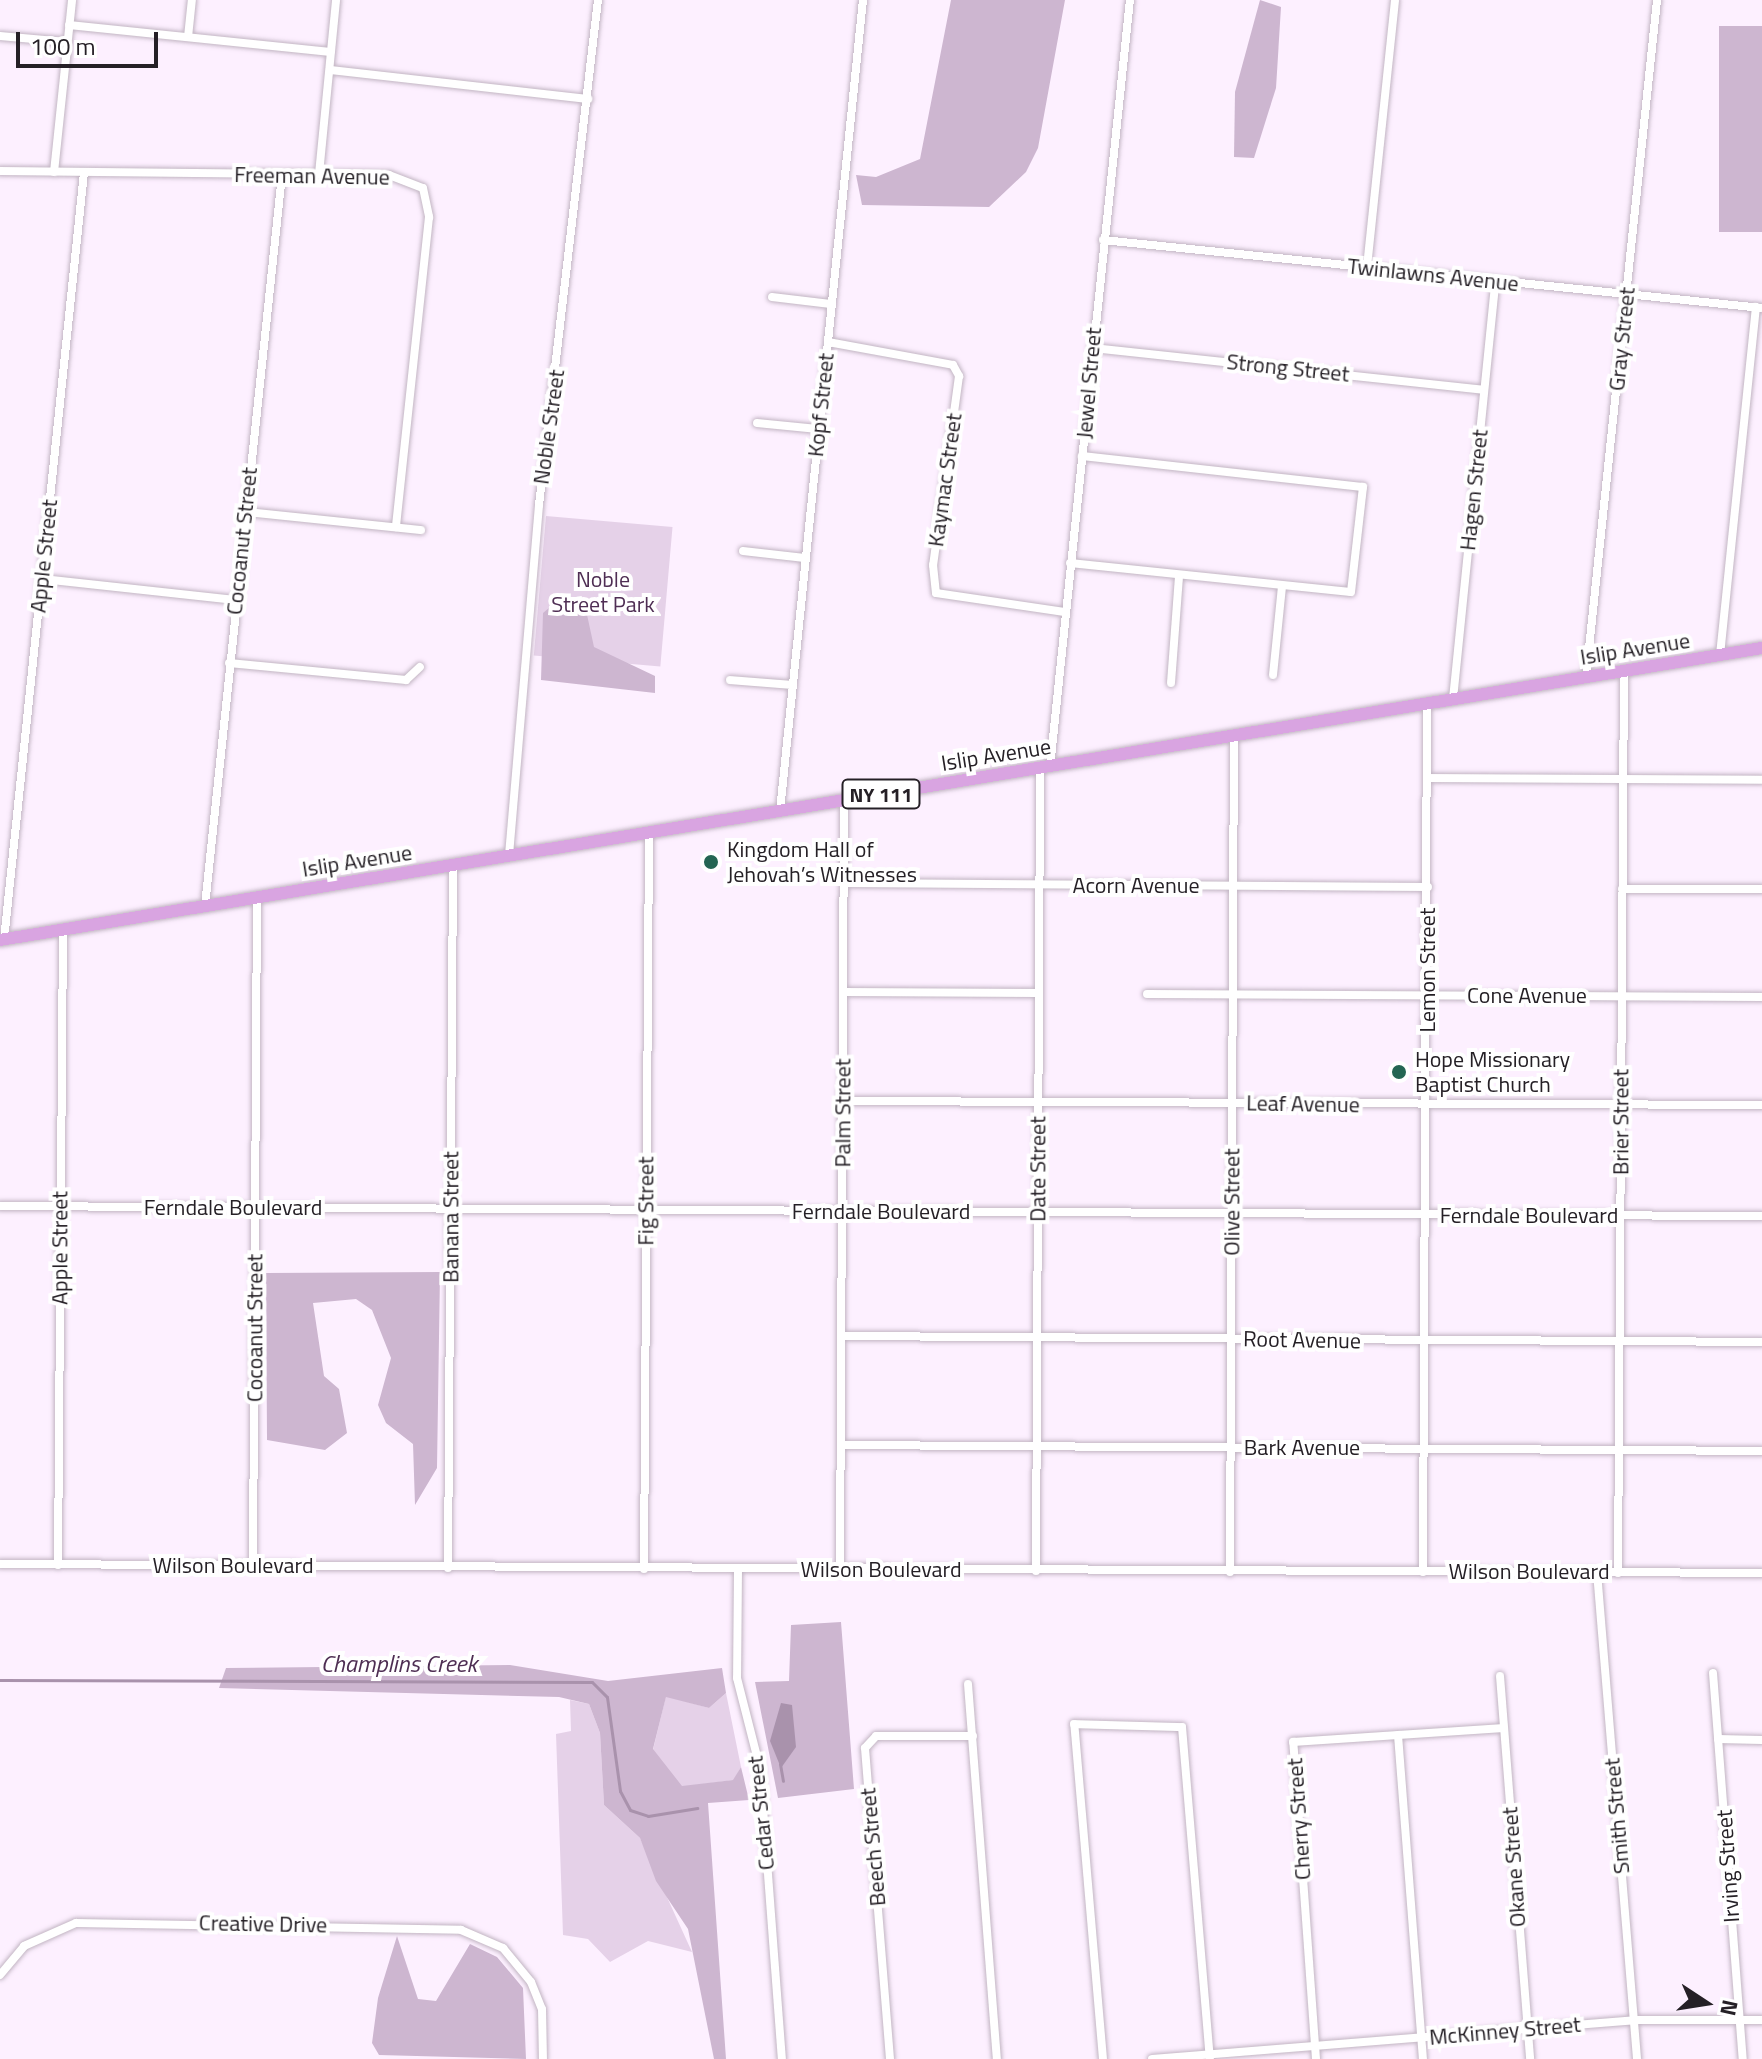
<!DOCTYPE html>
<meta charset="utf-8">
<style>
body{margin:0}
#map{position:relative;width:1762px;height:2059px;overflow:hidden;background:#fdf0ff;font-family:"Titillium Web",sans-serif}
div>[style]{position:absolute}
.green>*{inset:0;background:#e5d1e8;transform-origin:0 0}
.forest>*{inset:0;background:#cdb6d0;transform-origin:0 0}
.water>*{inset:0;background:#a992ac}
.stream>*{height:3px;margin:-1.5px;padding:0 1.5px;transform-origin:1.5px;border-radius:1.5px;background:#a992ac}
.roads{filter:drop-shadow(0 0 2px #c2b5c3) drop-shadow(0 0 2px #c2b5c3)}
.minor>*{height:8px;margin:-4px;padding:0 4px;transform-origin:4px;border-radius:4px;background:#fff}
.primary>*{height:12px;margin:-6px;padding:0 6px;transform-origin:6px;border-radius:6px;background:#d9a4e1}
.dots>*{width:22px;height:22px;translate:-50% -50%;box-sizing:border-box;border:4px solid #fff;border-radius:50%}
span{translate:-50% -50%;white-space:nowrap;text-align:center;line-height:1.15;-webkit-text-stroke:8px #fff;paint-order:stroke}
.shield-label span{padding:2px 6px;background:#fff;border:2px solid;border-radius:6px;-webkit-text-stroke-width:0}
.shield-label{font-size:20px;color:#252026;font-weight:700}
.street-label{font-size:22px;color:#252026}
.park-label{font-size:22px;color:#4f2e54}
.poi-label{font-size:22px;color:#252026}
.left{translate:0 -50%;text-align:left}
.water-label{font-size:24px;color:#4e2e53;font-style:italic}
.north{position:absolute;left:1666px;top:1963px;width:80px;height:80px;-webkit-text-stroke:6px #fff;paint-order:stroke;rotate:102deg;font-size:22px;font-weight:700;line-height:32px;text-align:center;color:#252026}
.north::after{content:'';display:block;margin:auto;width:28px;height:36px;background:#252026;clip-path:polygon(50% 0,100% 100%,50% 72%,0 100%)}
.scale{position:absolute;left:16px;top:32px;width:142px;height:36px;box-sizing:border-box;border:4px solid #252026;border-top:0;padding-left:10px;font-size:24px;line-height:28px;white-space:nowrap;color:#252026;-webkit-text-stroke:6px #fff;paint-order:stroke}
</style>
<div id="map">
<div class="green">
<div style="left:546px;top:516px;width:127px;height:140px;rotate:5deg"></div>
<div style="clip-path:polygon(726px 1693px,741px 1767px,734px 1780px,681px 1787px,653px 1750px,666px 1696px,709px 1708px)"></div>
<div style="clip-path:polygon(570px 1700px,589px 1704px,600px 1733px,604px 1805px,640px 1838px,692px 1952px,648px 1941px,610px 1962px,588px 1939px,563px 1935px,556px 1734px,571px 1731px)"></div>
</div>
<div class="forest">
<div style="clip-path:polygon(951px 0,1065px 0,1038px 148px,1026px 172px,989px 207px,862px 205px,856px 175px,876px 177px,920px 159px)"></div>
<div style="clip-path:polygon(1260px 0,1281px 7px,1276px 88px,1254px 158px,1234px 157px,1235px 92px)"></div>
<div style="left:1762px;top:26px;width:206px;height:43px;rotate:90deg"></div>
<div style="clip-path:polygon(556px 602px,586px 610px,594px 647px,655px 676px,655px 693px,541px 680px,543px 613px)"></div>
<div style="clip-path:polygon(440px 1272px,437px 1468px,415px 1505px,413px 1444px,386px 1423px,378px 1405px,391px 1358px,372px 1310px,356px 1299px,313px 1303px,324px 1376px,339px 1389px,347px 1433px,325px 1450px,267px 1440px,266px 1273px)"></div>
<div style="clip-path:polygon(841px 1622px,854px 1789px,778px 1798px,755px 1682px,789px 1681px,791px 1625px)"></div>
<div style="clip-path:polygon(510px 1665px,608px 1681px,722px 1668px,726px 1693px,709px 1708px,666px 1697px,653px 1749px,682px 1786px,733px 1780px,741px 1767px,749px 1800px,708px 1803px,726px 2059px,714px 2059px,688px 1929px,656px 1881px,640px 1838px,604px 1805px,600px 1733px,589px 1704px,559px 1697px,219px 1688px,226px 1668px)"></div>
<div style="clip-path:polygon(397px 1936px,418px 1999px,436px 2001px,470px 1944px,497px 1957px,523px 1988px,526px 2059px,379px 2055px,372px 2043px,378px 1998px)"></div>
</div>
<div class="water">
<div style="clip-path:polygon(781px 1703px,792px 1705px,796px 1747px,781px 1768px,770px 1741px)"></div>
</div>
<div class="stream">
<div style="left:0;top:1680px;width:592px;rotate:0.19deg"></div>
<div style="left:592px;top:1682px;width:21px;rotate:45deg"></div>
<div style="left:607px;top:1697px;width:95px;rotate:82.1deg"></div>
<div style="left:620px;top:1791px;width:21px;rotate:62deg"></div>
<div style="left:630px;top:1810px;width:19px;rotate:18deg"></div>
<div style="left:648px;top:1816px;width:50px;rotate:-9.3deg"></div>
<div style="left:780px;top:1764px;width:17px;rotate:80deg"></div>
</div>
<div class="roads">
<div class="minor">
<div style="left:69px;top:25px;width:263px;rotate:5.9deg"></div>
<div style="left:0;top:36px;width:67px;rotate:5.1deg"></div>
<div style="left:188px;top:37px;width:37px;rotate:-84deg"></div>
<div style="left:330px;top:70px;width:260px;rotate:6.4deg"></div>
<div style="left:0;top:171px;width:389px;rotate:0.6deg"></div>
<div style="left:389px;top:175px;width:36px;rotate:21deg"></div>
<div style="left:423px;top:188px;width:30px;rotate:78deg"></div>
<div style="left:429px;top:217px;width:312px;rotate:96.1deg"></div>
<div style="left:54px;top:172px;width:173px;rotate:-84deg"></div>
<div style="left:319px;top:174px;width:175px;rotate:-84.4deg"></div>
<div style="left:1103px;top:240px;width:662px;rotate:5.89deg"></div>
<div style="left:1367px;top:267px;width:268px;rotate:-84deg"></div>
<div style="left:772px;top:297px;width:59px;rotate:6.8deg"></div>
<div style="left:828px;top:342px;width:127px;rotate:10.4deg"></div>
<div style="left:953px;top:365px;width:13px;rotate:61deg"></div>
<div style="left:959px;top:376px;width:191px;rotate:97.8deg"></div>
<div style="left:933px;top:565px;width:28px;rotate:84deg"></div>
<div style="left:936px;top:593px;width:130px;rotate:8.4deg"></div>
<div style="left:1092px;top:348px;width:394px;rotate:6.1deg"></div>
<div style="left:757px;top:423px;width:61px;rotate:5.6deg"></div>
<div style="left:246px;top:512px;width:176px;rotate:5.9deg"></div>
<div style="left:743px;top:551px;width:62px;rotate:6.4deg"></div>
<div style="left:1070px;top:563px;width:282px;rotate:5.9deg"></div>
<div style="left:1351px;top:592px;width:106px;rotate:-83.5deg"></div>
<div style="left:1363px;top:487px;width:283px;rotate:-173.7deg"></div>
<div style="left:42px;top:579px;width:195px;rotate:6.2deg"></div>
<div style="left:1720px;top:655px;width:350px;rotate:-84.1deg"></div>
<div style="left:229px;top:663px;width:178px;rotate:5.5deg"></div>
<div style="left:406px;top:680px;width:19px;rotate:-43deg"></div>
<div style="left:1273px;top:675px;width:88px;rotate:-84.2deg"></div>
<div style="left:1586px;top:677px;width:681px;rotate:-84.01deg"></div>
<div style="left:730px;top:680px;width:62px;rotate:4.6deg"></div>
<div style="left:1171px;top:683px;width:107px;rotate:-85.7deg"></div>
<div style="left:1453px;top:699px;width:419px;rotate:-84.2deg"></div>
<div style="left:1050px;top:767px;width:771px;rotate:-84.05deg"></div>
<div style="left:1428px;top:778px;width:334px;rotate:0.3deg"></div>
<div style="left:780px;top:811px;width:815px;rotate:-84.16deg"></div>
<div style="left:509px;top:855px;width:351px;rotate:-85.1deg"></div>
<div style="left:539px;top:505px;width:508px;rotate:-83.34deg"></div>
<div style="left:844px;top:883px;width:584px;rotate:0.39deg"></div>
<div style="left:1622px;top:889px;width:140px"></div>
<div style="left:205px;top:906px;width:735px;rotate:-83.99deg"></div>
<div style="left:4px;top:940px;width:771px;rotate:-84.05deg"></div>
<div style="left:843px;top:992px;width:195px;rotate:0.3deg"></div>
<div style="left:1147px;top:994px;width:615px;rotate:0.28deg"></div>
<div style="left:843px;top:1101px;width:919px;rotate:0.25deg"></div>
<div style="left:0;top:1206px;width:1762px;rotate:0.33deg"></div>
<div style="left:842px;top:1336px;width:920px;rotate:0.37deg"></div>
<div style="left:842px;top:1445px;width:920px;rotate:0.37deg"></div>
<div style="left:0;top:1564px;width:1762px;rotate:0.29deg"></div>
<div style="left:58px;top:1565px;width:634px;rotate:-89.55deg"></div>
<div style="left:253px;top:1566px;width:668px;rotate:-89.66deg"></div>
<div style="left:448px;top:1568px;width:703px;rotate:-89.59deg"></div>
<div style="left:644px;top:1569px;width:735px;rotate:-89.61deg"></div>
<div style="left:738px;top:1569px;width:109px;rotate:90.5deg"></div>
<div style="left:737px;top:1678px;width:93px;rotate:75.7deg"></div>
<div style="left:760px;top:1768px;width:292px;rotate:85.7deg"></div>
<div style="left:840px;top:1569px;width:769px;rotate:-89.7deg"></div>
<div style="left:1036px;top:1571px;width:803px;rotate:-89.71deg"></div>
<div style="left:1230px;top:1572px;width:836px;rotate:-89.73deg"></div>
<div style="left:1423px;top:1572px;width:868px;rotate:-89.74deg"></div>
<div style="left:1597px;top:1572px;width:489px;rotate:85.3deg"></div>
<div style="left:1618px;top:1573px;width:903px;rotate:-89.62deg"></div>
<div style="left:1713px;top:1673px;width:387px;rotate:85.6deg"></div>
<div style="left:1500px;top:1676px;width:384px;rotate:85.5deg"></div>
<div style="left:968px;top:1684px;width:376px;rotate:85.6deg"></div>
<div style="left:1398px;top:1735px;width:325px;rotate:85.6deg"></div>
<div style="left:1718px;top:1739px;width:44px;rotate:1.3deg"></div>
<div style="left:0;top:1975px;width:38px;rotate:-50deg"></div>
<div style="left:24px;top:1946px;width:57px;rotate:-23.9deg"></div>
<div style="left:76px;top:1923px;width:385px;rotate:1deg"></div>
<div style="left:461px;top:1930px;width:46px;rotate:23.2deg"></div>
<div style="left:503px;top:1948px;width:44px;rotate:50.5deg"></div>
<div style="left:531px;top:1982px;width:29px;rotate:68deg"></div>
<div style="left:542px;top:2009px;width:50px;rotate:88.9deg"></div>
<div style="left:890px;top:2059px;width:312px;rotate:-94.6deg"></div>
<div style="left:865px;top:1748px;width:16px;rotate:-47deg"></div>
<div style="left:876px;top:1736px;width:97px"></div>
<div style="left:1103px;top:2059px;width:336px;rotate:-94.9deg"></div>
<div style="left:1074px;top:1724px;width:108px;rotate:1.6deg"></div>
<div style="left:1182px;top:1727px;width:333px;rotate:85.2deg"></div>
<div style="left:1152px;top:2059px;width:484px;rotate:-4.6deg"></div>
<div style="left:1634px;top:2020px;width:128px"></div>
<div style="left:1316px;top:2059px;width:318px;rotate:-94.1deg"></div>
<div style="left:1293px;top:1742px;width:211px;rotate:-3.8deg"></div>
</div>
<div class="primary">
<div style="left:0;top:940px;width:1786px;rotate:-9.41deg"></div>
</div>
</div>
<div class="dots">
<div style="left:711px;top:862px;background:#246553"></div>
<div style="left:1399px;top:1072px;background:#246553"></div>
</div>
<div class="shield-label">
<span style="left:881px;top:794px">NY 111</span>
</div>
<div class="street-label">
<span style="left:312px;top:176px;rotate:1deg">Freeman Avenue</span>
<span style="left:1433px;top:275px;rotate:6deg">Twinlawns Avenue</span>
<span style="left:1622px;top:339px;rotate:-84deg">Gray Street</span>
<span style="left:1288px;top:368px;rotate:6deg">Strong Street</span>
<span style="left:1089px;top:383px;rotate:-85deg">Jewel Street</span>
<span style="left:821px;top:405px;rotate:-84deg">Kopf Street</span>
<span style="left:549px;top:427px;rotate:-82deg">Noble Street</span>
<span style="left:945px;top:480px;rotate:-82deg">Kaymac Street</span>
<span style="left:1474px;top:490px;rotate:-84deg">Hagen Street</span>
<span style="left:242px;top:541px;rotate:-84deg">Cocoanut Street</span>
<span style="left:44px;top:556px;rotate:-84deg">Apple Street</span>
<span style="left:1635px;top:649px;rotate:-9deg">Islip Avenue</span>
<span style="left:996px;top:755px;rotate:-9deg">Islip Avenue</span>
<span style="left:357px;top:861px;rotate:-9deg">Islip Avenue</span>
<span style="left:1136px;top:886px">Acorn Avenue</span>
<span style="left:1428px;top:970px;rotate:-90deg">Lemon Street</span>
<span style="left:1527px;top:996px">Cone Avenue</span>
<span style="left:1303px;top:1104px;rotate:1deg">Leaf Avenue</span>
<span style="left:843px;top:1113px;rotate:-90deg">Palm Street</span>
<span style="left:1621px;top:1122px;rotate:-90deg">Brier Street</span>
<span style="left:1038px;top:1169px;rotate:-90deg">Date Street</span>
<span style="left:646px;top:1201px;rotate:-90deg">Fig Street</span>
<span style="left:1232px;top:1202px;rotate:-90deg">Olive Street</span>
<span style="left:233px;top:1208px">Ferndale Boulevard</span>
<span style="left:881px;top:1212px">Ferndale Boulevard</span>
<span style="left:1529px;top:1216px">Ferndale Boulevard</span>
<span style="left:451px;top:1217px;rotate:-90deg">Banana Street</span>
<span style="left:60px;top:1248px;rotate:-90deg">Apple Street</span>
<span style="left:255px;top:1328px;rotate:-90deg">Cocoanut Street</span>
<span style="left:1302px;top:1340px;rotate:1deg">Root Avenue</span>
<span style="left:1302px;top:1448px">Bark Avenue</span>
<span style="left:233px;top:1566px">Wilson Boulevard</span>
<span style="left:881px;top:1570px">Wilson Boulevard</span>
<span style="left:1529px;top:1572px">Wilson Boulevard</span>
<span style="left:761px;top:1813px;rotate:-96deg">Cedar Street</span>
<span style="left:1617px;top:1816px;rotate:-95deg">Smith Street</span>
<span style="left:1299px;top:1819px;rotate:-94deg">Cherry Street</span>
<span style="left:873px;top:1847px;rotate:-95deg">Beech Street</span>
<span style="left:1728px;top:1866px;rotate:-94deg">Irving Street</span>
<span style="left:1514px;top:1867px;rotate:-94deg">Okane Street</span>
<span style="left:263px;top:1924px;rotate:1deg">Creative Drive</span>
<span style="left:1505px;top:2031px;rotate:-5deg">McKinney Street</span>
</div>
<div class="park-label">
<span style="left:603px;top:592px">Noble<br>Street Park</span>
</div>
<div class="poi-label">
<span class="left" style="left:727px;top:862px">Kingdom Hall of<br>Jehovah’s Witnesses</span>
<span class="left" style="left:1415px;top:1072px">Hope Missionary<br>Baptist Church</span>
</div>
<div class="water-label">
<span style="left:399px;top:1664px">Champlins Creek</span>
</div>
<div class="north">N</div>
<div class="scale">100 m</div>
</div>
